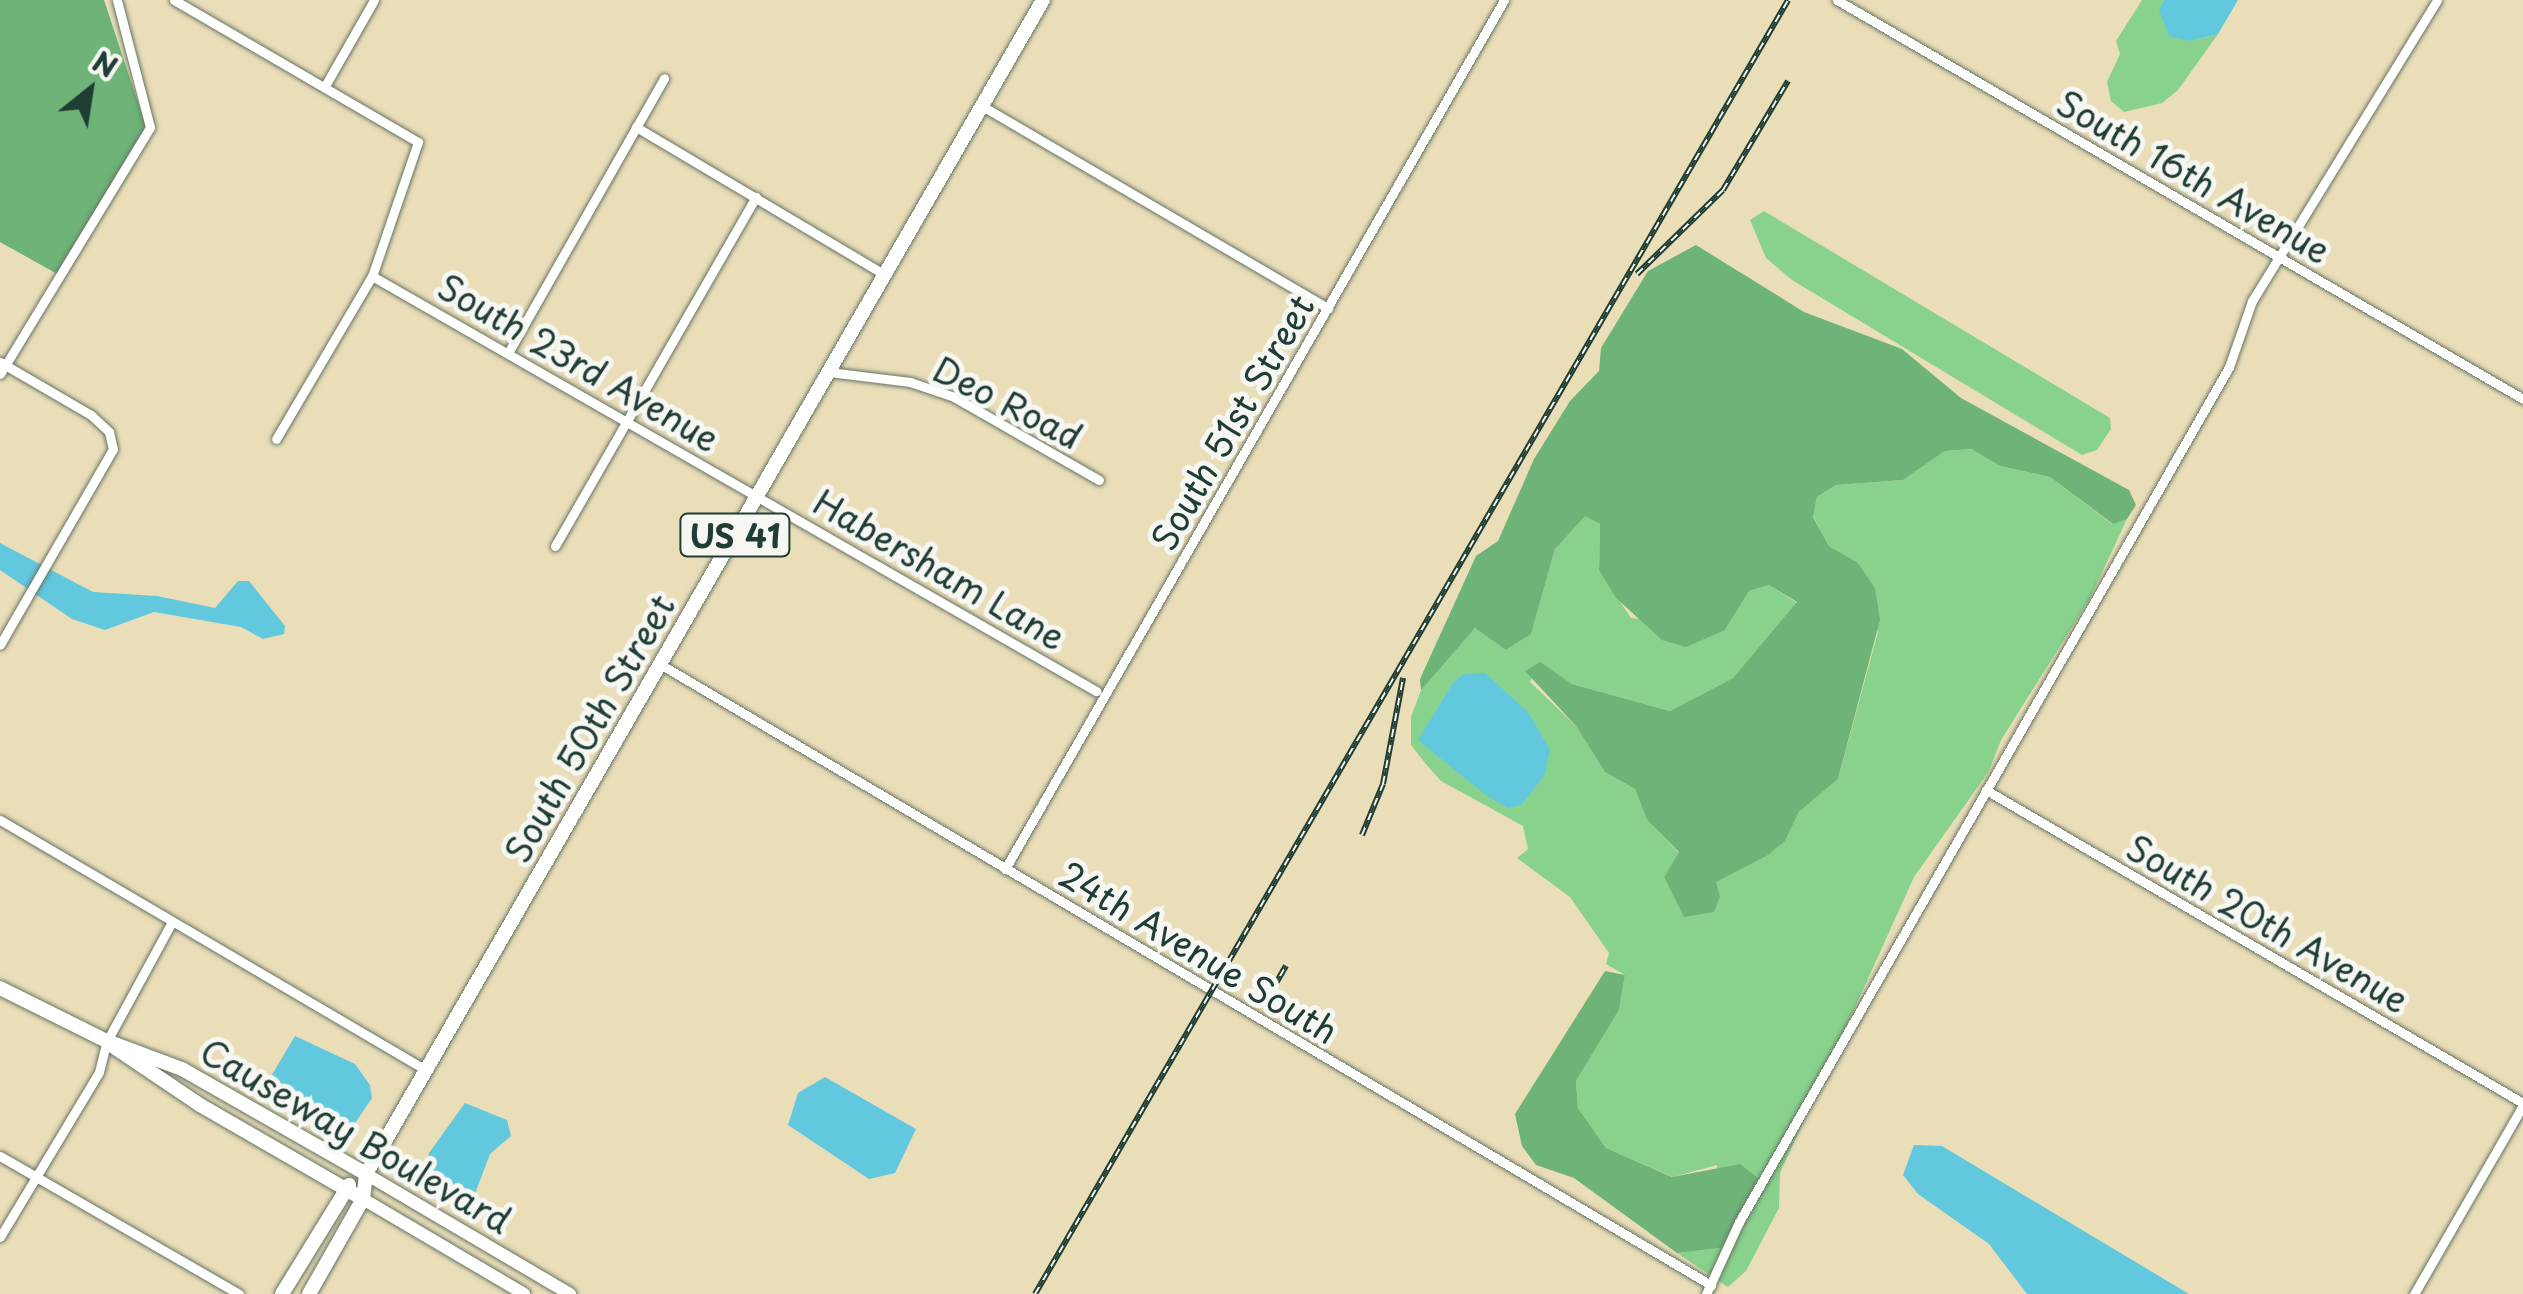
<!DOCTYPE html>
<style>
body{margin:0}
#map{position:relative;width:2523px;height:1294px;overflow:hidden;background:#eadeb9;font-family:"Playpen Sans",sans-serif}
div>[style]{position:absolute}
.green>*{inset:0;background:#89d28d}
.forest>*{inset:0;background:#6eb478}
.water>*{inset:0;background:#61c8de}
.roads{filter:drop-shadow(0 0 2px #667563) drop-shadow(0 0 2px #667563)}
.street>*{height:9px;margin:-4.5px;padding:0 4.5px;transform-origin:4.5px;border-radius:4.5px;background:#fff}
.secondary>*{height:12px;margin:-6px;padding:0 6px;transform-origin:6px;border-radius:6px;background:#fff}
.primary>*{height:14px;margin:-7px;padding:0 7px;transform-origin:7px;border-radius:7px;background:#fff}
.rail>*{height:6px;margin-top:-3px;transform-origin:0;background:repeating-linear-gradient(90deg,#f6f6f2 0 8px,#1f3d34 0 16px);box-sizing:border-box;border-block:2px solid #1f3d34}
span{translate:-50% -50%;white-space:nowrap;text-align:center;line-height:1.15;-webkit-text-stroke:10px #f6f6f2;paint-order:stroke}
.shield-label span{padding:2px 8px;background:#f6f6f2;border:2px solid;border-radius:8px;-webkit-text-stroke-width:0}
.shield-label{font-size:32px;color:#1f3d34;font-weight:700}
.street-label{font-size:35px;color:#1f3d34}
.north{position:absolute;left:40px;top:40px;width:100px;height:100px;-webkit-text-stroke:8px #f6f6f2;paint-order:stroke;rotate:30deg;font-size:28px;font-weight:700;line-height:40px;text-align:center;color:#1f3d34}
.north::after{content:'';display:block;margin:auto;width:35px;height:45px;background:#1f3d34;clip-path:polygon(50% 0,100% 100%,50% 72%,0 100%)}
</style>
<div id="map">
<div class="green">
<div style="clip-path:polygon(2142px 0,2164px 0,2160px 10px,2190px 41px,2218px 34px,2178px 90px,2162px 103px,2124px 112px,2111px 101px,2107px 82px,2120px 54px,2116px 41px)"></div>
<div style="clip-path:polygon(1764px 211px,2110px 418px,2111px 429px,2097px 450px,2082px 455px,1792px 280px,1766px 258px,1750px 220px)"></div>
<div style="clip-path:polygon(1971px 449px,2000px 466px,2050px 477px,2112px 524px,2127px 519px,2089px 600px,2001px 740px,1989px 771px,1914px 877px,1780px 1173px,1779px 1208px,1746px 1271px,1728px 1287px,1677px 1253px,1721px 1248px,1717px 1165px,1673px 1177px,1606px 1148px,1578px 1108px,1576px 1081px,1619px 1010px,1625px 975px,1606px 964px,1609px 953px,1570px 897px,1517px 858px,1528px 849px,1523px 826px,1441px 781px,1425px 763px,1411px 745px,1411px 717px,1421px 690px,1465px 635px,1476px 628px,1506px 650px,1531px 634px,1555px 549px,1585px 515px,1600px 524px,1599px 570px,1631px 618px,1725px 630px,1749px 591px,1769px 585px,1797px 603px,1733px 678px,1670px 711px,1572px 684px,1540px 663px,1530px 682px,1576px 726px,1605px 772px,1635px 789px,1647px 820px,1679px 853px,1664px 877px,1684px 916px,1715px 882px,1785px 841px,1799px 812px,1838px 779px,1878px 632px,1857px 562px,1829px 546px,1813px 516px,1817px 497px,1836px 485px,1903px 480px,1945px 451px)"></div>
</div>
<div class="forest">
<div style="clip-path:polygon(0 0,104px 0,146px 127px,59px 275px,0 242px)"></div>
<div style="clip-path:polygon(1696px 245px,1804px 312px,1902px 349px,1961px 398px,2129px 490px,2136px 505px,2127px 519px,2113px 524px,2050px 477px,2000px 466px,1971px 449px,1945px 451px,1903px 480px,1836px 485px,1817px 497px,1813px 517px,1829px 546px,1857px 562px,1875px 588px,1880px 620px,1838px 779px,1799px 812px,1785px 841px,1768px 855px,1716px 882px,1720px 897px,1714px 912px,1684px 917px,1664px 877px,1679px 852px,1647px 820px,1635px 789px,1605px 772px,1576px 726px,1525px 671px,1540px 662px,1572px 684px,1670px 711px,1733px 678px,1797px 602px,1769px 585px,1749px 591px,1725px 630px,1686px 647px,1662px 640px,1616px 598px,1599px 570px,1600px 524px,1585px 516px,1555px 549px,1531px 634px,1506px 650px,1475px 628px,1421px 690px,1420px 679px,1476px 556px,1498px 541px,1534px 459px,1570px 401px,1599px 371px,1601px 348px,1648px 271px)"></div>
<div style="clip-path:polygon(1605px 971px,1625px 975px,1619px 1010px,1576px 1081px,1578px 1108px,1606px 1148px,1672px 1177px,1740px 1164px,1758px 1178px,1721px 1248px,1677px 1253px,1574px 1178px,1536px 1165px,1522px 1146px,1515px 1114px)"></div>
</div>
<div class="water">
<div style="clip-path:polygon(2164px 0,2238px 0,2218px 34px,2190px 41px,2169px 36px,2159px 10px)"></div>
<div style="clip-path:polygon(0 543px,93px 592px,157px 596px,215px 608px,238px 581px,249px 581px,285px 626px,284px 634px,263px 639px,241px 627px,154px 612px,105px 630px,72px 619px,0 570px)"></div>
<div style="clip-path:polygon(1485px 673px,1528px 712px,1550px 750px,1544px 776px,1521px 805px,1508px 808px,1487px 796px,1418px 740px,1453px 683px,1464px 674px)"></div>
<div style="clip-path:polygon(295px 1036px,355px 1064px,370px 1085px,372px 1098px,347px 1135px,331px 1136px,273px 1102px,267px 1083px)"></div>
<div style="clip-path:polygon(825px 1077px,916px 1129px,895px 1173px,869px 1179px,788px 1125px,798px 1093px)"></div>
<div style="clip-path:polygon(465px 1103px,507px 1120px,511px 1136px,490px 1154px,473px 1199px,425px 1176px,429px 1153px)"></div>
<div style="clip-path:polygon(1914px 1145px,1942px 1146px,2189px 1294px,2027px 1294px,1989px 1244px,1918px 1194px,1903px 1175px)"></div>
</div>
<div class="roads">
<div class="street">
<div style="left:174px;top:0;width:282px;rotate:30.2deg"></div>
<div style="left:418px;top:142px;width:142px;rotate:108.9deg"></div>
<div style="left:372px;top:276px;width:189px;rotate:120.5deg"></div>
<div style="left:1837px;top:0;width:794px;rotate:30.18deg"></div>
<div style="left:325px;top:86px;width:99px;rotate:-60.3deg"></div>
<div style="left:982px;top:106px;width:401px;rotate:30.3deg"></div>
<div style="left:636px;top:127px;width:290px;rotate:30.7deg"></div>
<div style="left:372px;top:276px;width:835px;rotate:29.82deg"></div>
<div style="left:508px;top:353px;width:316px;rotate:-60.4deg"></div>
<div style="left:0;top:362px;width:105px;rotate:30.2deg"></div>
<div style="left:91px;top:415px;width:25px;rotate:43deg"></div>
<div style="left:109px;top:432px;width:17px;rotate:77deg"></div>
<div style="left:113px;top:449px;width:226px;rotate:120deg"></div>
<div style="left:829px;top:372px;width:82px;rotate:7deg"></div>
<div style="left:910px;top:382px;width:46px;rotate:18.8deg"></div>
<div style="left:954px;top:397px;width:167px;rotate:29.8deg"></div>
<div style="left:0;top:374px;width:289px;rotate:-58.7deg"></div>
<div style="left:150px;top:127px;width:131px;rotate:-104.6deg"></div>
<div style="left:555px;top:546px;width:403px;rotate:-60.1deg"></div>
<div style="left:660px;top:664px;width:1221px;rotate:30.58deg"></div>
<div style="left:1986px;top:790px;width:622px;rotate:30.24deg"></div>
<div style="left:0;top:820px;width:494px;rotate:30.4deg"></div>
<div style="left:1005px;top:869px;width:1002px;rotate:-60.13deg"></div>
<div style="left:0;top:1156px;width:276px;rotate:30deg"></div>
<div style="left:0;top:1237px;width:192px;rotate:-59deg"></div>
<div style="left:99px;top:1072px;width:32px;rotate:-76deg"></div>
<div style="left:107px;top:1041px;width:136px;rotate:-61.4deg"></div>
<div style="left:1706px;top:1294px;width:79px;rotate:-65.4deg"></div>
<div style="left:1739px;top:1222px;width:985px;rotate:-60.18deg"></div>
<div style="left:2229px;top:367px;width:70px;rotate:-70.8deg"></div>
<div style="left:2252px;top:301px;width:353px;rotate:-58.4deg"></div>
<div style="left:2414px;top:1294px;width:218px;rotate:-60deg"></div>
</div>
<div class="secondary">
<div style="left:366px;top:1174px;width:237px;rotate:30.5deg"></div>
<div style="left:363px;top:1199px;width:187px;rotate:30.5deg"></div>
</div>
<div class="primary">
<div style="left:0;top:988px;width:119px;rotate:26.4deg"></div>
<div style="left:107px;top:1041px;width:80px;rotate:20.5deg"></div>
<div style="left:182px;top:1069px;width:212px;rotate:29.7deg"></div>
<div style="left:108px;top:1043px;width:111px;rotate:34deg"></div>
<div style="left:200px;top:1105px;width:188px;rotate:30deg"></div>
<div style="left:282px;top:1294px;width:128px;rotate:-58.4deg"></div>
<div style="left:309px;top:1294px;width:109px;rotate:-60.4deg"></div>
<div style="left:363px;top:1199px;width:25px;rotate:-83deg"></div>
<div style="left:366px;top:1174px;width:1355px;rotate:-60.03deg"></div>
</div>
</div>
<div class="rail">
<div style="left:1637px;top:274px;width:120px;rotate:-44.3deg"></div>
<div style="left:1723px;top:190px;width:127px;rotate:-59.2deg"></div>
<div style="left:1362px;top:835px;width:55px;rotate:-67.6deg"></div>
<div style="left:1383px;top:784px;width:108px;rotate:-79.3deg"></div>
<div style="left:1272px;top:990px;width:28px;rotate:-60deg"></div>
<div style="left:1035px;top:1294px;width:1497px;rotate:-59.8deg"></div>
</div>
<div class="shield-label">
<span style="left:735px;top:535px">US 41</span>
</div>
<div class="street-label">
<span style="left:2194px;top:176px;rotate:30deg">South 16th Avenue</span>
<span style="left:579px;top:362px;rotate:30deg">South 23rd Avenue</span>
<span style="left:1008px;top:402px;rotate:27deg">Deo Road</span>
<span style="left:1232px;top:422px;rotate:-60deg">South 51st Street</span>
<span style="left:940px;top:569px;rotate:30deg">Habersham Lane</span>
<span style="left:589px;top:728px;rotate:-60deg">South 50th Street</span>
<span style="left:2268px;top:923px;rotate:30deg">South 20th Avenue</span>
<span style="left:1199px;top:952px;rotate:31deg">24th Avenue South</span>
<span style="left:356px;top:1135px;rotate:30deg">Causeway Boulevard</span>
</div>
<div class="north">N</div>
</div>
